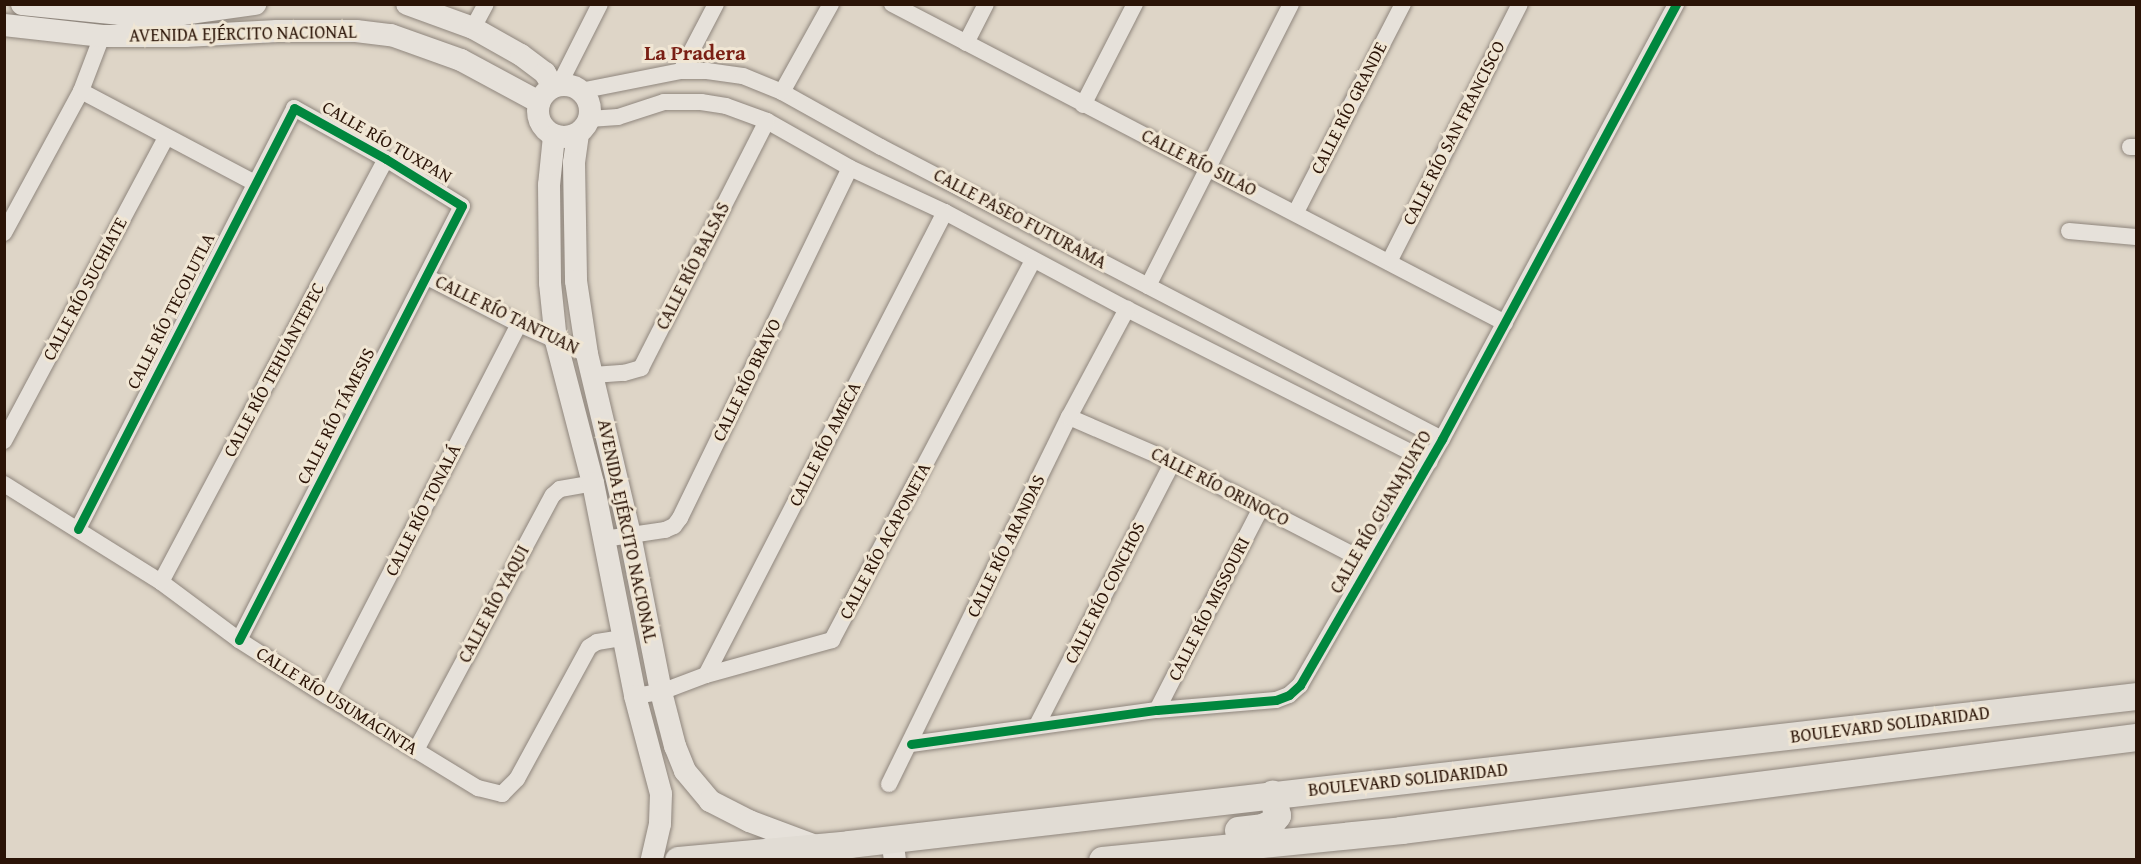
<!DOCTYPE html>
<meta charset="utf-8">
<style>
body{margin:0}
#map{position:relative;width:2141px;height:864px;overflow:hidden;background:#ded5c7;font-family:"Gentium Book Plus",serif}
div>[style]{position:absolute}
.roads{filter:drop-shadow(0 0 2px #8f867d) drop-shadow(0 0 2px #8f867d)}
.minor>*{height:16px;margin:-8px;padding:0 8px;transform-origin:8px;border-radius:8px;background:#e6e1da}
.secondary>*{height:22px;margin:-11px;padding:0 11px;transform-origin:11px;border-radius:11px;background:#e6e1da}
.secondary>.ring{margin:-11px;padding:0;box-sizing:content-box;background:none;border:22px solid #e6e1da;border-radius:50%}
.trunk>*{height:27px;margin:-13.5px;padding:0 13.5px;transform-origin:13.5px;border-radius:13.5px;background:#e1dcd4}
.cycleway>*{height:9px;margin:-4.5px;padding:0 4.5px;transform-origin:4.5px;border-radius:4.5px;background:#00873e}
span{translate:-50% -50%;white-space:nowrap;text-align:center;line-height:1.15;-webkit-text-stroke:6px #f0e6d4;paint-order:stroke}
.street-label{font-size:18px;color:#2b1407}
.quarter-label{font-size:21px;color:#7a1f14;font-weight:700}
.frame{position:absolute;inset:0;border:6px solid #2b1407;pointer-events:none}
</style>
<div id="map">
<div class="roads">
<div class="minor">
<div style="left:892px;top:4px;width:691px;rotate:27.49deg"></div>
<div style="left:473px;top:28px;width:27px;rotate:-62deg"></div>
<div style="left:966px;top:43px;width:44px;rotate:-62.9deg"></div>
<div style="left:681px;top:71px;width:76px;rotate:-62.4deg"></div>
<div style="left:559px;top:85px;width:91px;rotate:-63.2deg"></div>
<div style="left:81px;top:91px;width:197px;rotate:27.9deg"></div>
<div style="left:580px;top:91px;width:103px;rotate:-11.2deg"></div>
<div style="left:681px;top:71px;width:26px"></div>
<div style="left:707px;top:71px;width:36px;rotate:8deg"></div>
<div style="left:743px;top:76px;width:42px;rotate:22.3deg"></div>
<div style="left:782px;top:92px;width:113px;rotate:29.1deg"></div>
<div style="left:881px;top:147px;width:632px;rotate:27.5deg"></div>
<div style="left:782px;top:92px;width:101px;rotate:-60.9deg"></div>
<div style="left:1083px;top:105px;width:114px;rotate:-62.8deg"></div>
<div style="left:589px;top:119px;width:29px;rotate:-4deg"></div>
<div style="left:618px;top:117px;width:48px;rotate:-18.1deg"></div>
<div style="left:664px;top:102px;width:37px"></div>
<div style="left:701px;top:102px;width:25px;rotate:9deg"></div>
<div style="left:726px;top:106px;width:44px;rotate:20.1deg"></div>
<div style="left:767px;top:121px;width:95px;rotate:29.5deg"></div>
<div style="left:850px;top:168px;width:105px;rotate:24.9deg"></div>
<div style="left:945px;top:212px;width:206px;rotate:28.1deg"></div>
<div style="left:1127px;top:309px;width:339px;rotate:26.8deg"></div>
<div style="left:2130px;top:147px;width:6px"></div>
<div style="left:1296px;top:212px;width:234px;rotate:-62.8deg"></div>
<div style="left:2069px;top:231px;width:67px;rotate:5.1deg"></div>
<div style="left:4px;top:233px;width:162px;rotate:-61.5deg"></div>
<div style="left:81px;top:91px;width:59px;rotate:-69.1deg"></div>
<div style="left:1389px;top:262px;width:289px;rotate:-63.1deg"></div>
<div style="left:427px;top:277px;width:103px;rotate:27.1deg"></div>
<div style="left:519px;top:324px;width:74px;rotate:23.8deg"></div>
<div style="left:1148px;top:286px;width:316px;rotate:-63.1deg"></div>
<div style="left:593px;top:375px;width:31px;rotate:-4deg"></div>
<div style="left:624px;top:373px;width:18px;rotate:-16deg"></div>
<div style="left:641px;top:368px;width:277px;rotate:-63deg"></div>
<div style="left:1069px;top:417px;width:113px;rotate:23.4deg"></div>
<div style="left:1173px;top:462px;width:220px;rotate:27.3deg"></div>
<div style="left:4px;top:441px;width:344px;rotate:-61.9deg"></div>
<div style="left:4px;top:484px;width:185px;rotate:32deg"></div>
<div style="left:161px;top:582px;width:97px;rotate:36.6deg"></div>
<div style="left:239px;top:640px;width:104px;rotate:32.5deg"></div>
<div style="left:327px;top:696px;width:177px;rotate:31.4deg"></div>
<div style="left:478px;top:788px;width:25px;rotate:14deg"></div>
<div style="left:502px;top:794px;width:21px;rotate:-45deg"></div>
<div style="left:517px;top:779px;width:150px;rotate:-61.4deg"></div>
<div style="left:589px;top:647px;width:9px;rotate:-32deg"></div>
<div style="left:597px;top:642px;width:26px;rotate:-9deg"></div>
<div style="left:78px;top:529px;width:473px;rotate:-62.8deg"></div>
<div style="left:294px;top:108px;width:105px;rotate:29deg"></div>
<div style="left:386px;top:159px;width:89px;rotate:31.7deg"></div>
<div style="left:462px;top:206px;width:488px;rotate:117.2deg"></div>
<div style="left:604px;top:539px;width:62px;rotate:-8.4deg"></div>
<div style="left:665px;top:530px;width:10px;rotate:-24deg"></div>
<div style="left:674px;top:526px;width:10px;rotate:-53deg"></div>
<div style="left:680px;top:518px;width:389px;rotate:-64.1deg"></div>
<div style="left:161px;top:582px;width:479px;rotate:-62deg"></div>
<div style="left:706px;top:675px;width:521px;rotate:-62.7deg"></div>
<div style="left:327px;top:696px;width:419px;rotate:-62.7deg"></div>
<div style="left:635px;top:696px;width:26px;rotate:-9deg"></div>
<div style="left:661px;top:692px;width:48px;rotate:-20.7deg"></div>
<div style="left:706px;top:675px;width:131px;rotate:-15.5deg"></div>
<div style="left:832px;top:640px;width:430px;rotate:-62.1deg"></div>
<div style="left:1157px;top:710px;width:227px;rotate:-62.8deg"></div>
<div style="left:1037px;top:725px;width:296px;rotate:-62.7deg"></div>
<div style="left:911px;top:744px;width:248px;rotate:-7.9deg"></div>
<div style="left:1157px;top:710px;width:119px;rotate:-4.8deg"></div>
<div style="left:1276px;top:700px;width:14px;rotate:-21deg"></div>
<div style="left:1289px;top:695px;width:15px;rotate:-42deg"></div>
<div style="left:1300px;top:685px;width:284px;rotate:-60deg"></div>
<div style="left:1442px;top:439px;width:494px;rotate:-61.7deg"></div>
<div style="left:416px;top:750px;width:289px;rotate:-61.8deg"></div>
<div style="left:553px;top:495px;width:9px;rotate:-41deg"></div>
<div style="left:560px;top:489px;width:34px;rotate:-10deg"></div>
<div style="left:889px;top:784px;width:409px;rotate:-63.9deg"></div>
<div style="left:1069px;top:417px;width:123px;rotate:-61.8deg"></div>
</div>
<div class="secondary">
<div style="left:22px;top:4px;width:99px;rotate:5.8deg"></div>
<div style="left:120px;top:14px;width:62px"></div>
<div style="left:182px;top:14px;width:74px;rotate:-7.8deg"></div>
<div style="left:407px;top:4px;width:70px;rotate:20deg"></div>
<div style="left:473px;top:28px;width:55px;rotate:29.4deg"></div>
<div style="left:521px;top:55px;width:30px;rotate:37deg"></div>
<div style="left:545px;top:73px;width:16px;rotate:60deg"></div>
<div style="left:4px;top:25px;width:99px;rotate:6.4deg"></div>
<div style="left:102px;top:36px;width:83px"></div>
<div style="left:185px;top:36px;width:92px;rotate:-3.1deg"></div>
<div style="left:277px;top:31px;width:79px"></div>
<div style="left:356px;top:31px;width:35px;rotate:7deg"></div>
<div style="left:391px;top:35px;width:74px;rotate:19.7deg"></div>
<div style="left:461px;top:60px;width:89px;rotate:28.3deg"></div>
<div class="ring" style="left:538px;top:85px;width:30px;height:30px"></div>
<div style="left:578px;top:134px;width:29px;rotate:98deg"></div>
<div style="left:574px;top:163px;width:118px;rotate:89deg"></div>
<div style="left:576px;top:281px;width:74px;rotate:81.4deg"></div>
<div style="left:587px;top:354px;width:186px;rotate:76.6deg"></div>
<div style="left:630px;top:535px;width:160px;rotate:78.8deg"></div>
<div style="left:661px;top:692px;width:56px;rotate:75.5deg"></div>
<div style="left:675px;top:746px;width:27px;rotate:68deg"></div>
<div style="left:685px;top:771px;width:39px;rotate:50deg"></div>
<div style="left:710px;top:801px;width:44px;rotate:27.1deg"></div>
<div style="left:749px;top:821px;width:72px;rotate:20.5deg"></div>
<div style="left:554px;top:136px;width:49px;rotate:95.8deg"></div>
<div style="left:549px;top:185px;width:98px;rotate:89.4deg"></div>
<div style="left:550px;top:283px;width:58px;rotate:84.1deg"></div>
<div style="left:556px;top:341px;width:147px;rotate:75.4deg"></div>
<div style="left:593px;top:483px;width:217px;rotate:78.8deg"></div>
<div style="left:635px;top:696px;width:101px;rotate:75.1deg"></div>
<div style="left:661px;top:794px;width:30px;rotate:92deg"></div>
<div style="left:660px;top:824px;width:37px;rotate:103deg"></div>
<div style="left:892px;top:839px;width:21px;rotate:82deg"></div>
</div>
<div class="trunk">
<div style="left:1238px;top:830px;width:24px;rotate:-7deg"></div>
<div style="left:1262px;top:827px;width:10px;rotate:-24deg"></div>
<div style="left:1271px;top:823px;width:10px;rotate:-53deg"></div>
<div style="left:1277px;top:815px;width:22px;rotate:-103deg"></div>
<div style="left:678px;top:860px;width:172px;rotate:-5.3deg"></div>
<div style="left:849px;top:844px;width:1295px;rotate:-6.56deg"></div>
<div style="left:1102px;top:860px;width:301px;rotate:-5.7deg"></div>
<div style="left:1401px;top:830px;width:741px;rotate:-7.21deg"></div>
</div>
</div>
<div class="cycleway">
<div style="left:78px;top:529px;width:473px;rotate:-62.8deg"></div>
<div style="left:294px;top:108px;width:105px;rotate:29deg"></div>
<div style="left:386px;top:159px;width:89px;rotate:31.7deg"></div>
<div style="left:462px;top:206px;width:488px;rotate:117.2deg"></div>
<div style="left:911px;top:744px;width:248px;rotate:-7.9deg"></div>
<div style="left:1157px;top:710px;width:119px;rotate:-4.8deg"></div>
<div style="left:1276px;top:700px;width:14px;rotate:-21deg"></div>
<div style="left:1289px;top:695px;width:15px;rotate:-42deg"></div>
<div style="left:1300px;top:685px;width:284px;rotate:-60deg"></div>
<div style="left:1442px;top:439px;width:494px;rotate:-61.7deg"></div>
</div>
<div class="street-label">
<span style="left:243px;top:34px;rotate:-1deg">AVENIDA EJÉRCITO NACIONAL</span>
<span style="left:1349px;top:108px;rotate:-63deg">CALLE RÍO GRANDE</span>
<span style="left:1454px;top:133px;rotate:-63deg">CALLE RÍO SAN FRANCISCO</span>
<span style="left:387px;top:142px;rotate:30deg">CALLE RÍO TUXPAN</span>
<span style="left:1199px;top:163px;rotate:27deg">CALLE RÍO SILAO</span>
<span style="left:1020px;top:219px;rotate:28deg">CALLE PASEO FUTURAMA</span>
<span style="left:693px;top:266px;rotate:-63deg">CALLE RÍO BALSAS</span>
<span style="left:85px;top:289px;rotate:-62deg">CALLE RÍO SUCHIATE</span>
<span style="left:171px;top:311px;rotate:-63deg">CALLE RÍO TECOLUTLA</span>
<span style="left:507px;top:315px;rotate:26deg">CALLE RÍO TANTUAN</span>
<span style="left:274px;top:370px;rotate:-62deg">CALLE RÍO TEHUANTEPEC</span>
<span style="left:747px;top:380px;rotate:-64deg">CALLE RÍO BRAVO</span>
<span style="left:336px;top:416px;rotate:-63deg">CALLE RÍO TÁMESIS</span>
<span style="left:825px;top:444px;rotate:-63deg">CALLE RÍO AMECA</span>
<span style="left:1220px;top:487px;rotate:27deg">CALLE RÍO ORINOCO</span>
<span style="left:423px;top:510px;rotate:-63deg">CALLE RÍO TONALÁ</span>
<span style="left:1381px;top:512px;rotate:-60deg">CALLE RÍO GUANAJUATO</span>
<span style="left:627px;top:531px;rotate:78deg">AVENIDA EJÉRCITO NACIONAL</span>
<span style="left:885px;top:541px;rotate:-62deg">CALLE RÍO ACAPONETA</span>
<span style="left:1006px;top:546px;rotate:-64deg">CALLE RÍO ARANDAS</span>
<span style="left:1105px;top:593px;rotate:-63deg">CALLE RÍO CONCHOS</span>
<span style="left:494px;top:604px;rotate:-62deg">CALLE RÍO YAQUI</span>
<span style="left:1209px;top:609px;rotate:-63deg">CALLE RÍO MISSOURI</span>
<span style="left:337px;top:701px;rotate:32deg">CALLE RÍO USUMACINTA</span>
<span style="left:1890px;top:725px;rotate:-7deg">BOULEVARD SOLIDARIDAD</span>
<span style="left:1408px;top:780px;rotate:-6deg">BOULEVARD SOLIDARIDAD</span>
</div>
<div class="quarter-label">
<span style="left:695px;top:53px">La Pradera</span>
</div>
<div class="frame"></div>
</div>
